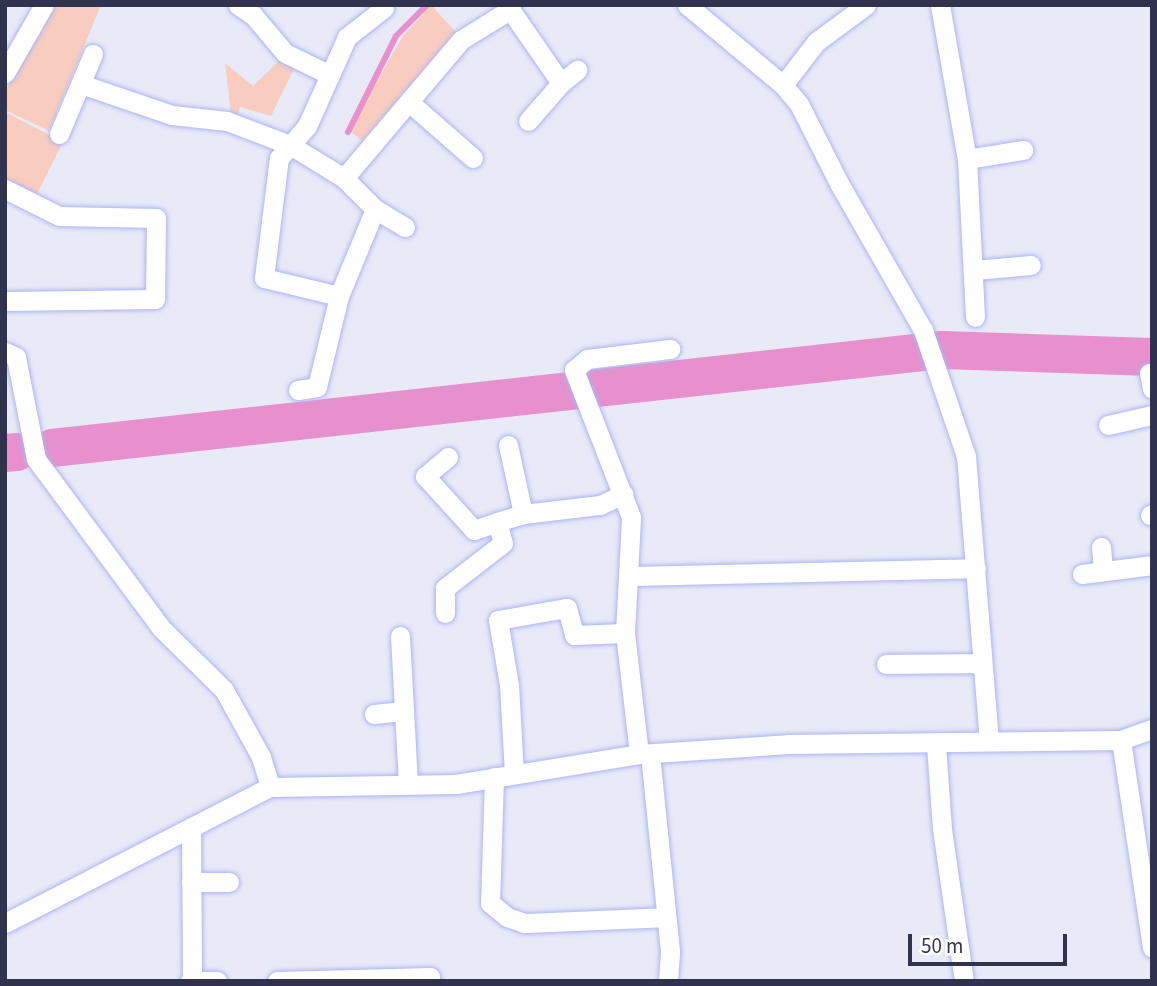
<!DOCTYPE html>
<style>
body{margin:0}
#map{position:relative;width:1157px;height:986px;overflow:hidden;background:#e8eaf7;font-family:"Source Sans 3",sans-serif}
div>[style]{position:absolute}
.green>*{inset:0;background:#f8cdbf}
.stream>*{height:6px;margin:-3px;padding:0 3px;transform-origin:3px;border-radius:3px;background:#e790cd}
.river>*{height:38px;margin:-19px;padding:0 19px;transform-origin:19px;border-radius:19px;background:#e790cd}
.roads{filter:drop-shadow(0 0 2px #adb4f5) drop-shadow(0 0 2px #adb4f5)}
.minor>*{height:19px;margin:-9.5px;padding:0 9.5px;transform-origin:9.5px;border-radius:9.5px;background:#fff}
span{translate:-50% -50%;white-space:nowrap;text-align:center;line-height:1.15;-webkit-text-stroke:5px #fff;paint-order:stroke}
.frame{position:absolute;inset:0;border:7px solid #30334d;pointer-events:none}
.scale{position:absolute;left:908px;top:934px;width:159px;height:32px;box-sizing:border-box;border:4px solid #30334d;border-top:0;padding-left:9px;font-size:21px;line-height:24px;white-space:nowrap;color:#30334d;-webkit-text-stroke:5px #fff;paint-order:stroke}
</style>
<div id="map">
<div class="green">
<div style="clip-path:polygon(53px 5px,101px 5px,49px 131px,5px 110px,5px 92px)"></div>
<div style="clip-path:polygon(431px 5px,456px 32px,362px 141px,349px 130px,403px 36px)"></div>
<div style="clip-path:polygon(280px 60px,295px 67px,271px 116px,240px 107px,237px 117px,231px 114px,225px 63px,253px 86px)"></div>
<div style="clip-path:polygon(5px 112px,63px 142px,36px 196px,5px 180px)"></div>
</div>
<div class="stream">
<div style="left:348px;top:132px;width:107px;rotate:-63.4deg"></div>
<div style="left:396px;top:36px;width:44px;rotate:-45deg"></div>
</div>
<div class="river">
<div style="left:52px;top:448px;width:896px;rotate:-6.28deg"></div>
<div style="left:943px;top:350px;width:209px;rotate:1.9deg"></div>
<div style="left:5px;top:453px;width:12px;rotate:-5deg"></div>
</div>
<div class="roads">
<div class="minor">
<div style="left:238px;top:5px;width:18px;rotate:34deg"></div>
<div style="left:253px;top:15px;width:50px;rotate:49.9deg"></div>
<div style="left:285px;top:53px;width:48px;rotate:26deg"></div>
<div style="left:507px;top:5px;width:95px;rotate:55.3deg"></div>
<div style="left:561px;top:83px;width:50px;rotate:131deg"></div>
<div style="left:687px;top:5px;width:125px;rotate:39.8deg"></div>
<div style="left:783px;top:85px;width:25px;rotate:50deg"></div>
<div style="left:799px;top:104px;width:91px;rotate:63.2deg"></div>
<div style="left:840px;top:185px;width:167px;rotate:60.2deg"></div>
<div style="left:923px;top:330px;width:133px;rotate:71.2deg"></div>
<div style="left:966px;top:456px;width:286px;rotate:85.4deg"></div>
<div style="left:940px;top:5px;width:156px;rotate:80.1deg"></div>
<div style="left:967px;top:159px;width:158px;rotate:87.1deg"></div>
<div style="left:5px;top:73px;width:78px;rotate:-60.2deg"></div>
<div style="left:561px;top:83px;width:21px;rotate:-39deg"></div>
<div style="left:81px;top:84px;width:96px;rotate:18.8deg"></div>
<div style="left:172px;top:115px;width:55px;rotate:6.2deg"></div>
<div style="left:227px;top:121px;width:67px;rotate:20.9deg"></div>
<div style="left:290px;top:145px;width:63px;rotate:31.4deg"></div>
<div style="left:344px;top:178px;width:44px;rotate:45deg"></div>
<div style="left:375px;top:209px;width:35px;rotate:31deg"></div>
<div style="left:783px;top:85px;width:54px;rotate:-52.5deg"></div>
<div style="left:816px;top:42px;width:62px;rotate:-36.5deg"></div>
<div style="left:409px;top:102px;width:85px;rotate:41.2deg"></div>
<div style="left:59px;top:134px;width:87px;rotate:-67deg"></div>
<div style="left:967px;top:159px;width:57px;rotate:-9.1deg"></div>
<div style="left:344px;top:178px;width:181px;rotate:-49.7deg"></div>
<div style="left:461px;top:40px;width:59px;rotate:-31.8deg"></div>
<div style="left:5px;top:189px;width:60px;rotate:26.6deg"></div>
<div style="left:59px;top:216px;width:97px;rotate:1.2deg"></div>
<div style="left:156px;top:218px;width:81px;rotate:90.7deg"></div>
<div style="left:155px;top:299px;width:150px;rotate:179.2deg"></div>
<div style="left:975px;top:270px;width:56px;rotate:-5.1deg"></div>
<div style="left:339px;top:296px;width:77px;rotate:-166.5deg"></div>
<div style="left:264px;top:278px;width:121px;rotate:-82.9deg"></div>
<div style="left:279px;top:158px;width:43px;rotate:-48.8deg"></div>
<div style="left:307px;top:126px;width:98px;rotate:-65.8deg"></div>
<div style="left:347px;top:37px;width:47px;rotate:-38.1deg"></div>
<div style="left:5px;top:352px;width:12px;rotate:24deg"></div>
<div style="left:16px;top:357px;width:104px;rotate:78.9deg"></div>
<div style="left:36px;top:459px;width:210px;rotate:53.5deg"></div>
<div style="left:161px;top:628px;width:88px;rotate:44.5deg"></div>
<div style="left:224px;top:690px;width:77px;rotate:61.1deg"></div>
<div style="left:261px;top:757px;width:31px;rotate:73deg"></div>
<div style="left:1149px;top:373px;width:16px;rotate:79deg"></div>
<div style="left:298px;top:390px;width:19px;rotate:-9deg"></div>
<div style="left:317px;top:387px;width:94px;rotate:-76.4deg"></div>
<div style="left:339px;top:296px;width:94px;rotate:-67.5deg"></div>
<div style="left:1108px;top:425px;width:45px;rotate:-12.8deg"></div>
<div style="left:508px;top:445px;width:71px;rotate:77.7deg"></div>
<div style="left:448px;top:457px;width:30px;rotate:140deg"></div>
<div style="left:425px;top:476px;width:73px;rotate:47.8deg"></div>
<div style="left:474px;top:530px;width:24px;rotate:-19deg"></div>
<div style="left:1150px;top:515px;width:2px;rotate:-27deg"></div>
<div style="left:1101px;top:547px;width:24px;rotate:85deg"></div>
<div style="left:1082px;top:574px;width:71px;rotate:-7.3deg"></div>
<div style="left:630px;top:576px;width:346px;rotate:-1.3deg"></div>
<div style="left:445px;top:613px;width:25px;rotate:-90deg"></div>
<div style="left:445px;top:588px;width:73px;rotate:-37.8deg"></div>
<div style="left:503px;top:543px;width:22px;rotate:-106deg"></div>
<div style="left:497px;top:522px;width:27px;rotate:-17deg"></div>
<div style="left:523px;top:514px;width:78px;rotate:-6.7deg"></div>
<div style="left:600px;top:505px;width:26px;rotate:-25deg"></div>
<div style="left:400px;top:636px;width:147px;rotate:86.9deg"></div>
<div style="left:886px;top:664px;width:95px;rotate:-0.6deg"></div>
<div style="left:374px;top:714px;width:29px;rotate:-6deg"></div>
<div style="left:1121px;top:740px;width:210px;rotate:81.5deg"></div>
<div style="left:936px;top:745px;width:84px;rotate:85.9deg"></div>
<div style="left:942px;top:829px;width:154px;rotate:81.8deg"></div>
<div style="left:639px;top:754px;width:122px;rotate:-96.6deg"></div>
<div style="left:625px;top:633px;width:116px;rotate:-87deg"></div>
<div style="left:631px;top:517px;width:158px;rotate:-111.2deg"></div>
<div style="left:574px;top:370px;width:17px;rotate:-40deg"></div>
<div style="left:587px;top:359px;width:84px;rotate:-6.9deg"></div>
<div style="left:650px;top:754px;width:199px;rotate:84.2deg"></div>
<div style="left:670px;top:952px;width:29px;rotate:94deg"></div>
<div style="left:514px;top:774px;width:89px;rotate:-93.2deg"></div>
<div style="left:509px;top:685px;width:66px;rotate:-99.6deg"></div>
<div style="left:498px;top:620px;width:70px;rotate:-9.9deg"></div>
<div style="left:567px;top:608px;width:28px;rotate:75deg"></div>
<div style="left:574px;top:635px;width:51px;rotate:-2.2deg"></div>
<div style="left:494px;top:777px;width:126px;rotate:91.8deg"></div>
<div style="left:490px;top:903px;width:22px;rotate:39deg"></div>
<div style="left:507px;top:917px;width:18px;rotate:19deg"></div>
<div style="left:524px;top:923px;width:142px;rotate:-2.4deg"></div>
<div style="left:191px;top:827px;width:152px;rotate:89.6deg"></div>
<div style="left:191px;top:882px;width:38px"></div>
<div style="left:5px;top:923px;width:298px;rotate:-27.2deg"></div>
<div style="left:270px;top:787px;width:186px;rotate:-0.9deg"></div>
<div style="left:456px;top:784px;width:185px;rotate:-9.3deg"></div>
<div style="left:639px;top:754px;width:149px;rotate:-3.8deg"></div>
<div style="left:788px;top:744px;width:333px;rotate:-0.7deg"></div>
<div style="left:1121px;top:740px;width:33px;rotate:-20deg"></div>
<div style="left:190px;top:981px;width:27px"></div>
<div style="left:277px;top:981px;width:153px;rotate:-1.5deg"></div>
<div style="left:430px;top:977px;width:4px;rotate:90deg"></div>
</div>
</div>
<div class="frame"></div>
<div class="scale">50 m</div>
</div>
